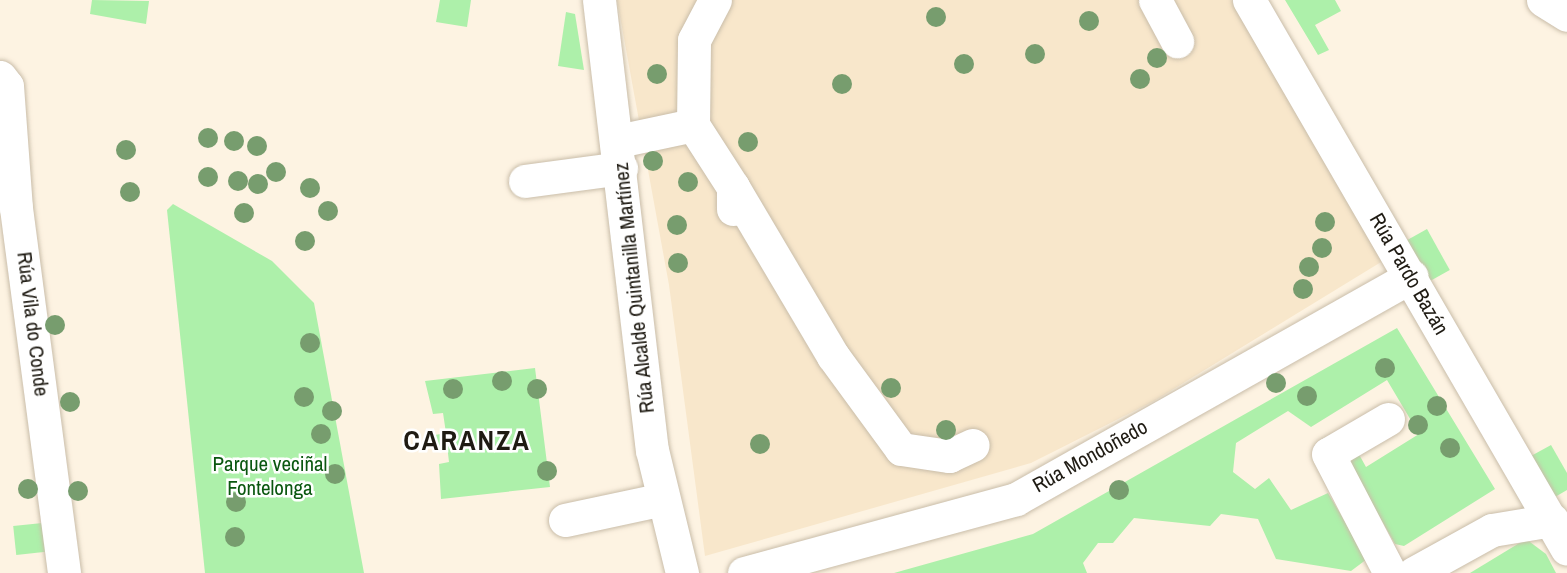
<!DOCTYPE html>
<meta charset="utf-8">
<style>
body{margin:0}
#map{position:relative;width:1567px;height:573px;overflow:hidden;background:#fdf3e2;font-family:"Archivo Narrow",sans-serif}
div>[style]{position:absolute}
.built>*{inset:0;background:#f8e7cb}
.green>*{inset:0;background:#adf0aa;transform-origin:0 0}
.roads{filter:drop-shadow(0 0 2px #c9bda9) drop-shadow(0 0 2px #c9bda9)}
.minor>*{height:33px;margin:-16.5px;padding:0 16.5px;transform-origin:16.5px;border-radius:16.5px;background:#fff}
.trees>*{width:20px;height:20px;margin:-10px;border-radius:50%;background:#779d6e}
span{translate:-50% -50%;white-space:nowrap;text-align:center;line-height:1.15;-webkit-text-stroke:5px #fff;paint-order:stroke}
.street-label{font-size:21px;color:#1f1b13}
.park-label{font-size:21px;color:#0a570f}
.district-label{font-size:28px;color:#1f1b13;font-weight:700;letter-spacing:2px}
</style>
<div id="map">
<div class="built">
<div style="clip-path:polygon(617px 0,1231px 0,1386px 259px,1154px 401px,1031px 463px,705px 556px,669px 285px)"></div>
</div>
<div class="green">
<div style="clip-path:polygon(92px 0,149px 1px,146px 24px,90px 14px)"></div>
<div style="clip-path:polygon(440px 0,471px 0,467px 27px,436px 22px)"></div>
<div style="clip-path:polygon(1285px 0,1335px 0,1341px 11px,1315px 25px,1329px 50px,1318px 55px)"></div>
<div style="clip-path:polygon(566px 12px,575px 14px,584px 70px,558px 66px)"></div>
<div style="clip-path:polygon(173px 204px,272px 261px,314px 303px,364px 573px,205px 573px,167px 210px)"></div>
<div style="left:1427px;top:229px;width:47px;height:23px;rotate:61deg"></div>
<div style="clip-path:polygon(1397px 328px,1495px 489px,1404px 546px,1395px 544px,1349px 463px,1356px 449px,1366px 467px,1419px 434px,1387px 380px,1311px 427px,1288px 411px,1236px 443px,1233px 472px,1255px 489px,1269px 478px,1291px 510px,1328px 493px,1367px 559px,1351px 571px,1276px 559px,1258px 519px,1221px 514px,1210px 526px,1134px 518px,1113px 543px,1098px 543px,1083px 563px,1087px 573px,894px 573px,1033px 534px)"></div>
<div style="clip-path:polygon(535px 368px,550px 487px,441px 499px,439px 464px,449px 462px,447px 445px,436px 446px,435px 435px,446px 433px,443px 413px,433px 414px,425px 381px)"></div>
<div style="clip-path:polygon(1551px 445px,1567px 473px,1567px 490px,1555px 497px,1531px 456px)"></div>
<div style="left:52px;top:522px;width:29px;height:39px;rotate:84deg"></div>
<div style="clip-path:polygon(1526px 539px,1546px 554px,1556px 573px,1470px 573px)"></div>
</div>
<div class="roads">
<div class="minor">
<div style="left:599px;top:0;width:453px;rotate:83.3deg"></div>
<div style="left:652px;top:450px;width:127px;rotate:76.3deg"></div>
<div style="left:1155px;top:0;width:47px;rotate:61.8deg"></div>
<div style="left:1249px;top:0;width:634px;rotate:59.92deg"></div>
<div style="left:1543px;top:0;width:28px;rotate:32deg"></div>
<div style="left:0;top:77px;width:11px;rotate:52deg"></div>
<div style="left:7px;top:86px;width:122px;rotate:85.8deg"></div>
<div style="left:16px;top:208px;width:368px;rotate:82.5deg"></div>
<div style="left:693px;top:125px;width:85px;rotate:-89.3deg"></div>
<div style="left:694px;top:40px;width:45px;rotate:-62.3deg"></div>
<div style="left:618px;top:141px;width:77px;rotate:-12deg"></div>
<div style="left:693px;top:125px;width:74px;rotate:57.2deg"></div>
<div style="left:733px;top:187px;width:22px;rotate:90deg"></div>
<div style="left:525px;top:181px;width:97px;rotate:-7.7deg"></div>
<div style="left:733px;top:187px;width:196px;rotate:59.4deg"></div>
<div style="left:833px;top:356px;width:115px;rotate:53.8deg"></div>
<div style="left:901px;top:449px;width:49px;rotate:8.3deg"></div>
<div style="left:949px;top:456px;width:26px;rotate:-25deg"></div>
<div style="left:1388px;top:419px;width:69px;rotate:149.7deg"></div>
<div style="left:1328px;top:454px;width:134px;rotate:62.5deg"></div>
<div style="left:565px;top:520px;width:100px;rotate:-12.1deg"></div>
<div style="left:744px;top:573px;width:282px;rotate:-15.2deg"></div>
<div style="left:1016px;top:499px;width:454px;rotate:-29.4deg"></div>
<div style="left:1414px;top:573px;width:89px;rotate:-28.9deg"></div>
<div style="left:1492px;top:530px;width:61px;rotate:-9.5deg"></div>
</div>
</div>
<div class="trees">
<div style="left:936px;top:17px"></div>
<div style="left:1089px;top:21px"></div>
<div style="left:1035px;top:54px"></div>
<div style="left:1157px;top:58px"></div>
<div style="left:964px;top:64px"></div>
<div style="left:657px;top:74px"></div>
<div style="left:1140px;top:79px"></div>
<div style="left:842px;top:84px"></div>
<div style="left:208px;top:138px"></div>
<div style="left:234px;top:141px"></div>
<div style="left:748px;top:142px"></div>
<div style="left:257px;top:146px"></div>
<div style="left:126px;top:150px"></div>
<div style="left:653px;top:161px"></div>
<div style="left:276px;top:172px"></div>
<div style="left:208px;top:177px"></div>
<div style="left:238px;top:181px"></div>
<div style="left:688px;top:182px"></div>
<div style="left:258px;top:184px"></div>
<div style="left:310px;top:188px"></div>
<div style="left:130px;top:192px"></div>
<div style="left:328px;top:211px"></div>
<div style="left:244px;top:213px"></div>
<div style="left:1325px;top:222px"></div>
<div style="left:677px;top:225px"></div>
<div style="left:305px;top:241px"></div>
<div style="left:1322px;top:248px"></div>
<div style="left:678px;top:263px"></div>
<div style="left:1309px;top:267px"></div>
<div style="left:1303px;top:289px"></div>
<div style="left:55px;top:325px"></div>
<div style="left:310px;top:343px"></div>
<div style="left:1385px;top:368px"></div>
<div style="left:502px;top:381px"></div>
<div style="left:1276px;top:383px"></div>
<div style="left:891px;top:388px"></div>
<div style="left:453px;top:389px"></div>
<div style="left:537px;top:389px"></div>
<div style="left:1307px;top:396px"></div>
<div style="left:304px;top:397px"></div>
<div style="left:70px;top:402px"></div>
<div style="left:1437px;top:406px"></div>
<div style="left:332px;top:411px"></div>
<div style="left:1418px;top:425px"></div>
<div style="left:946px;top:430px"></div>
<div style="left:321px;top:434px"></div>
<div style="left:760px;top:444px"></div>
<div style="left:1450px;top:448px"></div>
<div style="left:547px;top:471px"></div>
<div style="left:335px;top:474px"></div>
<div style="left:28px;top:489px"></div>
<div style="left:1119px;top:490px"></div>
<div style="left:78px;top:491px"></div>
<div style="left:236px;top:502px"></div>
<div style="left:235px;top:537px"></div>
</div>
<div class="street-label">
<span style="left:1409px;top:274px;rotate:60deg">Rúa Pardo Bazán</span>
<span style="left:634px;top:288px;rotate:-96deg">Rúa Alcalde Quintanilla Martínez</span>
<span style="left:33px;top:324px;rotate:83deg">Rúa Vila do Conde</span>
<span style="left:1090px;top:456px;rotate:-29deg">Rúa Mondoñedo</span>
</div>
<div class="park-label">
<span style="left:270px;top:476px">Parque veciñal<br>Fontelonga</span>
</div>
<div class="district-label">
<span style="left:467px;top:440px">CARANZA</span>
</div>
</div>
